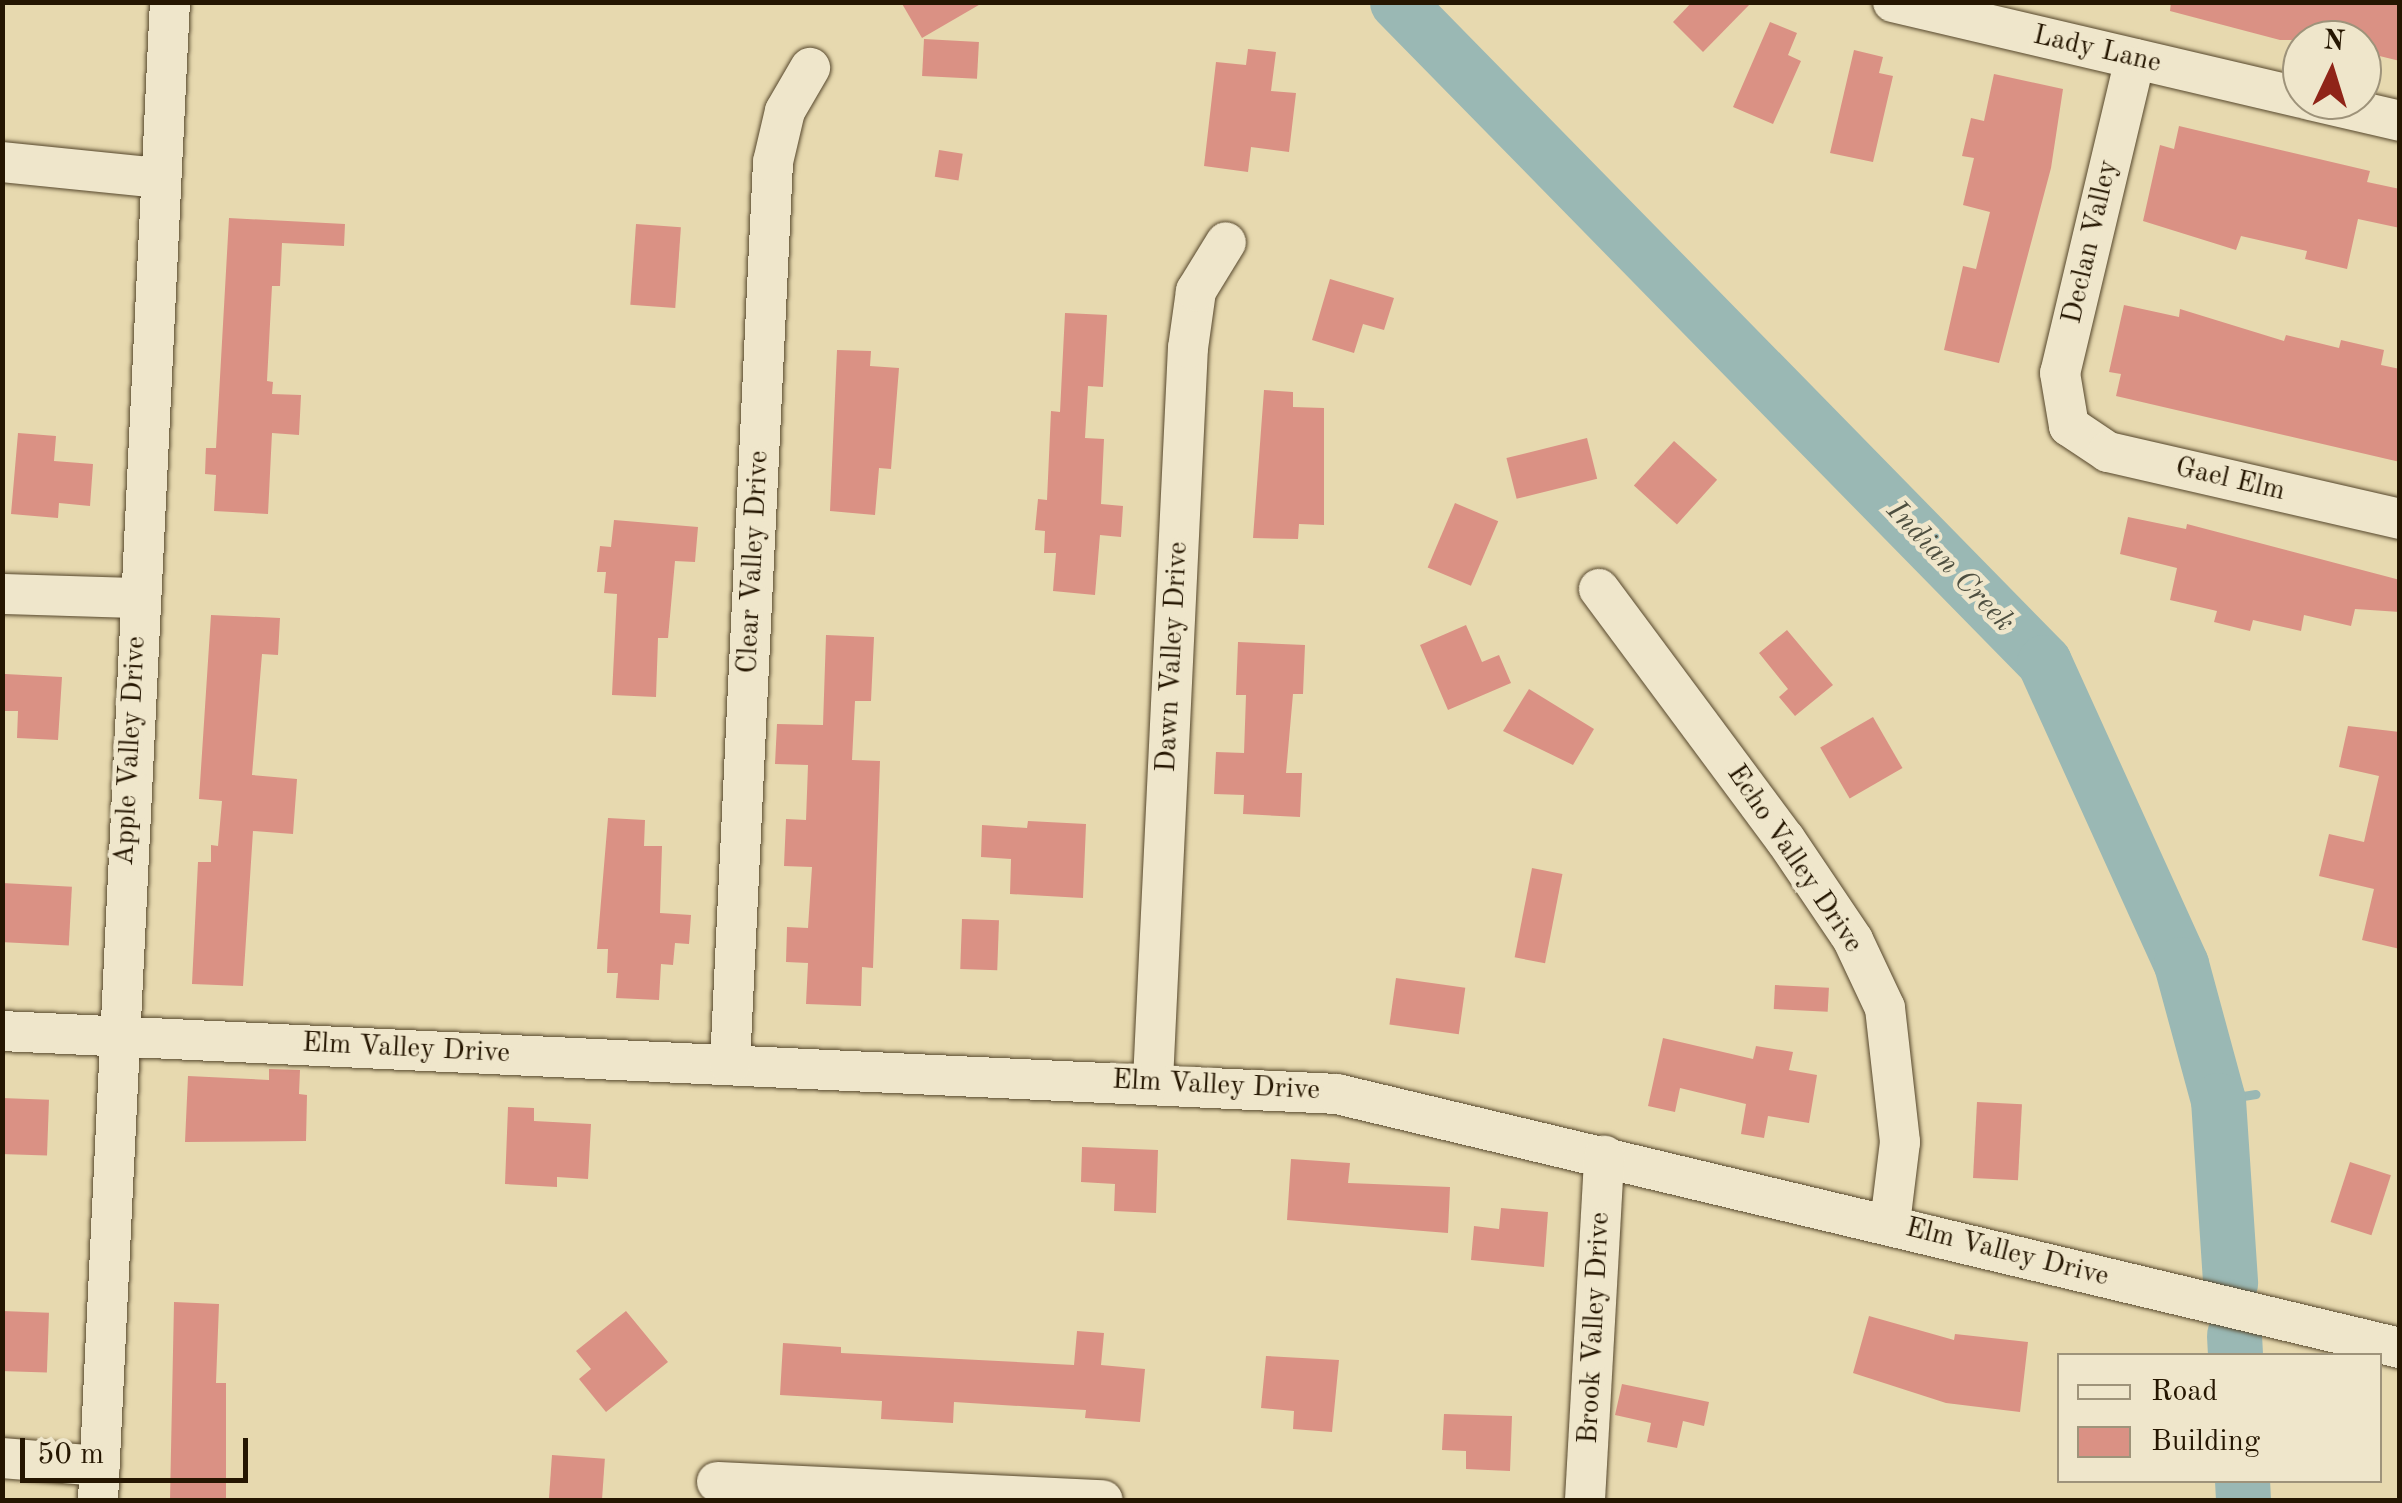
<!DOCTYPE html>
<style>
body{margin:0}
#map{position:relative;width:2402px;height:1503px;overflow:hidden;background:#e7d9af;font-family:"Old Standard TT",serif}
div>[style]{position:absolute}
.stream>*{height:9px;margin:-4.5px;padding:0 4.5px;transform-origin:4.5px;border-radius:4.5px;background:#9ab8b4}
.river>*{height:55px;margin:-27.5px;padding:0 27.5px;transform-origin:27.5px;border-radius:27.5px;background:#9ab8b4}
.building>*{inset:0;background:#da9184;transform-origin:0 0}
.roads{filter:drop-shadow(0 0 2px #56472c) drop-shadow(0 0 2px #56472c)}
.minor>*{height:40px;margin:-20px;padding:0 20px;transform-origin:20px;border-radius:20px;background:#efe6cb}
span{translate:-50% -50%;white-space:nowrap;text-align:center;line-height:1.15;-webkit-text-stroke:9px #efe6cb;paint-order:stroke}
.street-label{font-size:28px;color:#251601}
.water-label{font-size:30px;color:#4e4f40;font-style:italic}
.frame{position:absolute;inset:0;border:5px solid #251601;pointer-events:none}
.legend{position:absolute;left:2057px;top:1353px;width:325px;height:130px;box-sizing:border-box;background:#efe6cb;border:2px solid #9e937a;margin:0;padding:12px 18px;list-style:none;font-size:30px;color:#251601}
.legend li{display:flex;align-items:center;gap:20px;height:50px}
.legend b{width:50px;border:2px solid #9e937a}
.north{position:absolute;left:2282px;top:20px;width:100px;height:100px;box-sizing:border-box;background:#efe6cb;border:2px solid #9e937a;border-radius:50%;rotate:4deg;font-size:28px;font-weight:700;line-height:40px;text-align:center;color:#251601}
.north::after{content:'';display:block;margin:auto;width:35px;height:45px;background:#8f2418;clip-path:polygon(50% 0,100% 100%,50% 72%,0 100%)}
.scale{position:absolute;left:20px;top:1438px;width:228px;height:45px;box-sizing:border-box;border:5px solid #251601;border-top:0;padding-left:12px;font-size:30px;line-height:35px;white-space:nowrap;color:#251601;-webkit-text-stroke:8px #efe6cb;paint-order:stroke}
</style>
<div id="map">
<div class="stream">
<div style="left:2218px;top:1100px;width:38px;rotate:-9deg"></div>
</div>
<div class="river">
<div style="left:1397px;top:2px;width:924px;rotate:45.57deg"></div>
<div style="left:2044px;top:662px;width:332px;rotate:65.6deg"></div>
<div style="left:2181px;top:964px;width:141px;rotate:74.8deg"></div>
<div style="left:2218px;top:1100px;width:183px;rotate:86.2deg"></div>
<div style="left:2234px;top:1335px;width:21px;rotate:87deg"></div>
<div style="left:2242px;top:1480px;width:20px;rotate:87deg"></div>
</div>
<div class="building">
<div style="clip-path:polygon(901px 2px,984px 2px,922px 38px)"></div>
<div style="clip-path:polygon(1692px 2px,1752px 2px,1703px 52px,1673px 22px)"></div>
<div style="clip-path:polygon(2171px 2px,2400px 2px,2400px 61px,2363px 52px,2366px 40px,2280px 40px,2170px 11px)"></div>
<div style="clip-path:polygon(1770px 22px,1797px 33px,1788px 55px,1801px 61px,1773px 124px,1733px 107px)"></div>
<div style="left:924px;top:39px;width:55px;height:37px;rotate:3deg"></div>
<div style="clip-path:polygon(1248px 49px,1276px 52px,1271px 91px,1296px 93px,1289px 152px,1251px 147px,1248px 172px,1204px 166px,1216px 62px,1246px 65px)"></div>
<div style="clip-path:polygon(1854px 50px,1883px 57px,1879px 73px,1893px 76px,1873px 162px,1830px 153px)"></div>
<div style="clip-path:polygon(1994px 74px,2063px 89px,2051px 168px,1999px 363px,1944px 350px,1963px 266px,1976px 269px,1990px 212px,1963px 205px,1974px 158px,1962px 156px,1971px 118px,1984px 121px)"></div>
<div style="clip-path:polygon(2179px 126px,2370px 171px,2367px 182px,2400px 189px,2400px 228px,2358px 219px,2347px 269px,2305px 259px,2307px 251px,2241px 236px,2236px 250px,2143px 221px,2160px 145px,2174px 149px)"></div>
<div style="left:939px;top:150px;width:24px;height:27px;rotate:9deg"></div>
<div style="clip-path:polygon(229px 218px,345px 224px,344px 246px,282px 243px,280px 286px,272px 286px,267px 381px,273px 382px,272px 394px,301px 395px,299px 435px,272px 433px,268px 514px,214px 511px,216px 475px,205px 474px,206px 448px,216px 448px)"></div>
<div style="left:636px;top:224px;width:45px;height:81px;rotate:4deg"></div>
<div style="clip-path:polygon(1330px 279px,1394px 298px,1384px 330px,1363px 324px,1354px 353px,1312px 340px)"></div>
<div style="clip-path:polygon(2124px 305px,2179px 317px,2180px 309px,2284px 341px,2286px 335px,2339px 348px,2341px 340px,2384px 350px,2381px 365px,2400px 369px,2400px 462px,2116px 396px,2121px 374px,2109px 372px)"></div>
<div style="clip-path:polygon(1065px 313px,1107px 315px,1103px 387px,1088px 386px,1085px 438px,1104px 439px,1101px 504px,1123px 506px,1121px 537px,1100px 535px,1095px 595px,1053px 591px,1056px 553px,1044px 553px,1045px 531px,1035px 530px,1038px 499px,1047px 500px,1051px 411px,1060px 412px)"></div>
<div style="clip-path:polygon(837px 350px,871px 351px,870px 366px,899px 368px,891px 469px,879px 468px,875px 515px,830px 511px)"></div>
<div style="clip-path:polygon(1264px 390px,1293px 392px,1293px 407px,1324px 408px,1324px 525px,1299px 524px,1298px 539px,1253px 538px)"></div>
<div style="clip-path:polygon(18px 433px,56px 436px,54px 461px,93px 464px,90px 506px,59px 503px,58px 518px,11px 514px)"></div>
<div style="left:1587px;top:438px;width:42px;height:83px;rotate:76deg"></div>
<div style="left:1674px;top:441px;width:58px;height:60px;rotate:42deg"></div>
<div style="left:1455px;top:503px;width:47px;height:70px;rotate:23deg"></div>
<div style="clip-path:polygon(2128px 517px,2186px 529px,2187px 524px,2400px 580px,2400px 612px,2355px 609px,2351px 626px,2304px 615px,2301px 631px,2253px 620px,2250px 631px,2214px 622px,2217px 611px,2170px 600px,2177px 568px,2120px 554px)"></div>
<div style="clip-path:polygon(614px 520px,698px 527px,695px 562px,675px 561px,668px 638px,658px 638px,656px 697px,612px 695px,617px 594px,604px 593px,606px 572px,597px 572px,600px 546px,611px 547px)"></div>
<div style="clip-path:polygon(211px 615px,280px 618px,278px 655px,262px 654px,252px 775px,297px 779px,293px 834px,253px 831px,243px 986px,192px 984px,198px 862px,211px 862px,211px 845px,218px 846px,222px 801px,199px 799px)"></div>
<div style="clip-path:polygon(1466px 625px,1482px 662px,1499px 655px,1511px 683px,1448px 710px,1420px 645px)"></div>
<div style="clip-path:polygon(1787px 630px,1833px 685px,1795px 716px,1779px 697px,1788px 689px,1759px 653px)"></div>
<div style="clip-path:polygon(826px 635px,874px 637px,871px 701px,855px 701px,852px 760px,880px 761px,873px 968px,862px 967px,861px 1006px,806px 1004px,808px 963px,786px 962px,787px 927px,808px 928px,812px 867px,784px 866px,786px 819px,806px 820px,808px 765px,775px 764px,777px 724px,823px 725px)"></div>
<div style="clip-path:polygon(1238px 642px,1305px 645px,1303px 694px,1293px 694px,1286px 773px,1302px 773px,1300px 817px,1243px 814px,1244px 795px,1214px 794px,1216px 752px,1244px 753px,1246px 695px,1236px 695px)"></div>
<div style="clip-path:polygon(5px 674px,62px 677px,58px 740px,17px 738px,18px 711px,3px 711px)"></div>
<div style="clip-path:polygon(1529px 689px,1594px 729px,1573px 765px,1503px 731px)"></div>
<div style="left:1873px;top:717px;width:59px;height:61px;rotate:60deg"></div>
<div style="clip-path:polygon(2348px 726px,2400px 732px,2400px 949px,2362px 940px,2374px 889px,2319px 876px,2329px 834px,2364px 842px,2379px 776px,2339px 767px)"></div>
<div style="clip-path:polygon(608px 818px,645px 820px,644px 846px,662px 846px,660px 913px,691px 915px,689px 944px,675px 943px,673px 965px,661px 964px,659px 1000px,616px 998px,618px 973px,607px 973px,608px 949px,597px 949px)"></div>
<div style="clip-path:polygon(1028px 821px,1086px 824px,1083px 898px,1010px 894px,1011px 859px,981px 857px,982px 825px,1027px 828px)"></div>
<div style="left:1532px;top:868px;width:31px;height:91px;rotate:11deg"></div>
<div style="left:2px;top:883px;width:70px;height:59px;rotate:3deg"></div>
<div style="left:962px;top:919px;width:37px;height:50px;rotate:2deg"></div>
<div style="left:1396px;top:978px;width:70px;height:47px;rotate:8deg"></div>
<div style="left:1775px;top:985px;width:54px;height:24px;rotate:3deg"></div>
<div style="clip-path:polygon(1663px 1038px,1753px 1059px,1756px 1046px,1793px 1052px,1789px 1070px,1817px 1075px,1809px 1123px,1768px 1116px,1764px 1138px,1741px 1134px,1746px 1104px,1680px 1088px,1675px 1112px,1648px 1106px)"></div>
<div style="clip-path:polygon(269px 1069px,300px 1070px,299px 1094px,307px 1095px,306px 1141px,185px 1142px,188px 1076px,269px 1080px)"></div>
<div style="left:2px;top:1098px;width:47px;height:56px;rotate:2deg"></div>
<div style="left:1977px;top:1102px;width:45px;height:76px;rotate:3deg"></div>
<div style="clip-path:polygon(508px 1107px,534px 1108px,534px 1121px,591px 1124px,588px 1179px,557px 1177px,557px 1187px,505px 1184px)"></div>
<div style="clip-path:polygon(1082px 1147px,1158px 1150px,1156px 1213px,1114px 1211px,1115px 1184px,1081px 1182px)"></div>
<div style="clip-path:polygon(1291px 1159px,1350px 1163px,1348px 1183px,1450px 1187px,1448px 1233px,1287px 1220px)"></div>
<div style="left:2350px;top:1162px;width:43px;height:63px;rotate:18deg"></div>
<div style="clip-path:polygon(1501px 1208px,1548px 1212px,1544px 1267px,1471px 1260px,1474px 1226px,1499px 1229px)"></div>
<div style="clip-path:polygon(174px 1302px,219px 1304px,216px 1383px,226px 1383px,226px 1500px,170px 1500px)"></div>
<div style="left:2px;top:1311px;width:47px;height:60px;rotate:2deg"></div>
<div style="clip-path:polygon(626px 1311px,668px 1362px,606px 1412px,579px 1379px,591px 1369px,576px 1351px)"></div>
<div style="clip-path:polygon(1869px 1316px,1954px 1340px,1955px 1334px,2028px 1342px,2020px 1412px,1946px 1403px,1853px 1373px)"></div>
<div style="clip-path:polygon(1077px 1331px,1104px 1333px,1101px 1365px,1145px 1369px,1140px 1422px,1085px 1418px,1086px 1410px,954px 1402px,953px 1423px,881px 1419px,882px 1401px,780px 1395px,783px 1343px,841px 1347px,841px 1353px,1074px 1365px)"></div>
<div style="clip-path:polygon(1266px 1356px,1339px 1360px,1332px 1432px,1293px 1429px,1294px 1411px,1261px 1408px)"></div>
<div style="clip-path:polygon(1622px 1384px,1709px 1402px,1704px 1426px,1683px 1421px,1677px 1448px,1647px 1442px,1651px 1423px,1615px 1415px)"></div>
<div style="clip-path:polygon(1444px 1414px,1512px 1416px,1510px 1471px,1466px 1469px,1466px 1451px,1442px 1450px)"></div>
<div style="left:552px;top:1455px;width:53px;height:45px;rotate:4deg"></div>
</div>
<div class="roads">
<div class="minor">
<div style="left:1893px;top:2px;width:420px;rotate:13.2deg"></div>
<div style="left:2135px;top:59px;width:323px;rotate:103.4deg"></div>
<div style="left:2060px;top:373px;width:54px;rotate:80.4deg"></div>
<div style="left:2069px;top:426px;width:47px;rotate:33.7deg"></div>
<div style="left:2108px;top:452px;width:300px;rotate:12.9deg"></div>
<div style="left:2310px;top:100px;width:92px;rotate:13.1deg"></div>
<div style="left:2px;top:162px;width:159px;rotate:5.8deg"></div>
<div style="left:1599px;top:589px;width:312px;rotate:53.4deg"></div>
<div style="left:1785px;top:839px;width:122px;rotate:56deg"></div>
<div style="left:1853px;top:940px;width:75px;rotate:64.8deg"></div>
<div style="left:1885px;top:1008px;width:135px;rotate:83.6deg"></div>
<div style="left:1900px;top:1142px;width:83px;rotate:97deg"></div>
<div style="left:2px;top:594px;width:137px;rotate:1.7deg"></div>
<div style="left:2px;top:1031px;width:1336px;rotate:2.7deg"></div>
<div style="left:1337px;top:1094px;width:1093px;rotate:13.44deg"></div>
<div style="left:730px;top:1064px;width:903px;rotate:-87.27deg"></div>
<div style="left:773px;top:162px;width:52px;rotate:-76.8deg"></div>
<div style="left:785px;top:111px;width:50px;rotate:-59.8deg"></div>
<div style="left:1153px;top:1081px;width:734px;rotate:-87.27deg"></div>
<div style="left:1188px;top:348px;width:58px;rotate:-82deg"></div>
<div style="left:1196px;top:291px;width:57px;rotate:-58.5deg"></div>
<div style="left:2px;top:1458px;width:98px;rotate:4.7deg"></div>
<div style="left:717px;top:1482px;width:386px;rotate:2.7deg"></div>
<div style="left:98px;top:1500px;width:1500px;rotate:-87.25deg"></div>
<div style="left:1585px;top:1500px;width:345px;rotate:-86.8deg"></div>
</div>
</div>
<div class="street-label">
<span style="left:2097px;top:50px;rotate:13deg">Lady Lane</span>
<span style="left:2091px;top:242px;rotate:-77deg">Declan Valley</span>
<span style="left:2230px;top:480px;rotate:13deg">Gael Elm</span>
<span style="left:754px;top:562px;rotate:-87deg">Clear Valley Drive</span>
<span style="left:1173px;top:657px;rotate:-87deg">Dawn Valley Drive</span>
<span style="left:131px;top:751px;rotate:-87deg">Apple Valley Drive</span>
<span style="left:1794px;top:859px;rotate:56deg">Echo Valley Drive</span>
<span style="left:406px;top:1049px;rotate:3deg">Elm Valley Drive</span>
<span style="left:1216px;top:1086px;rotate:3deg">Elm Valley Drive</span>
<span style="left:2007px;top:1253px;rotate:14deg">Elm Valley Drive</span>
<span style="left:1595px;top:1328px;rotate:-87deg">Brook Valley Drive</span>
</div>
<div class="water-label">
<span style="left:1950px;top:567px;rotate:46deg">Indian Creek</span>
</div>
<div class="frame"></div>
<ul class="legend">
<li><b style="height:12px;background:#efe6cb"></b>Road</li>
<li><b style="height:28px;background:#da9184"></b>Building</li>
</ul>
<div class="north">N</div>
<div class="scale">50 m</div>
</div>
